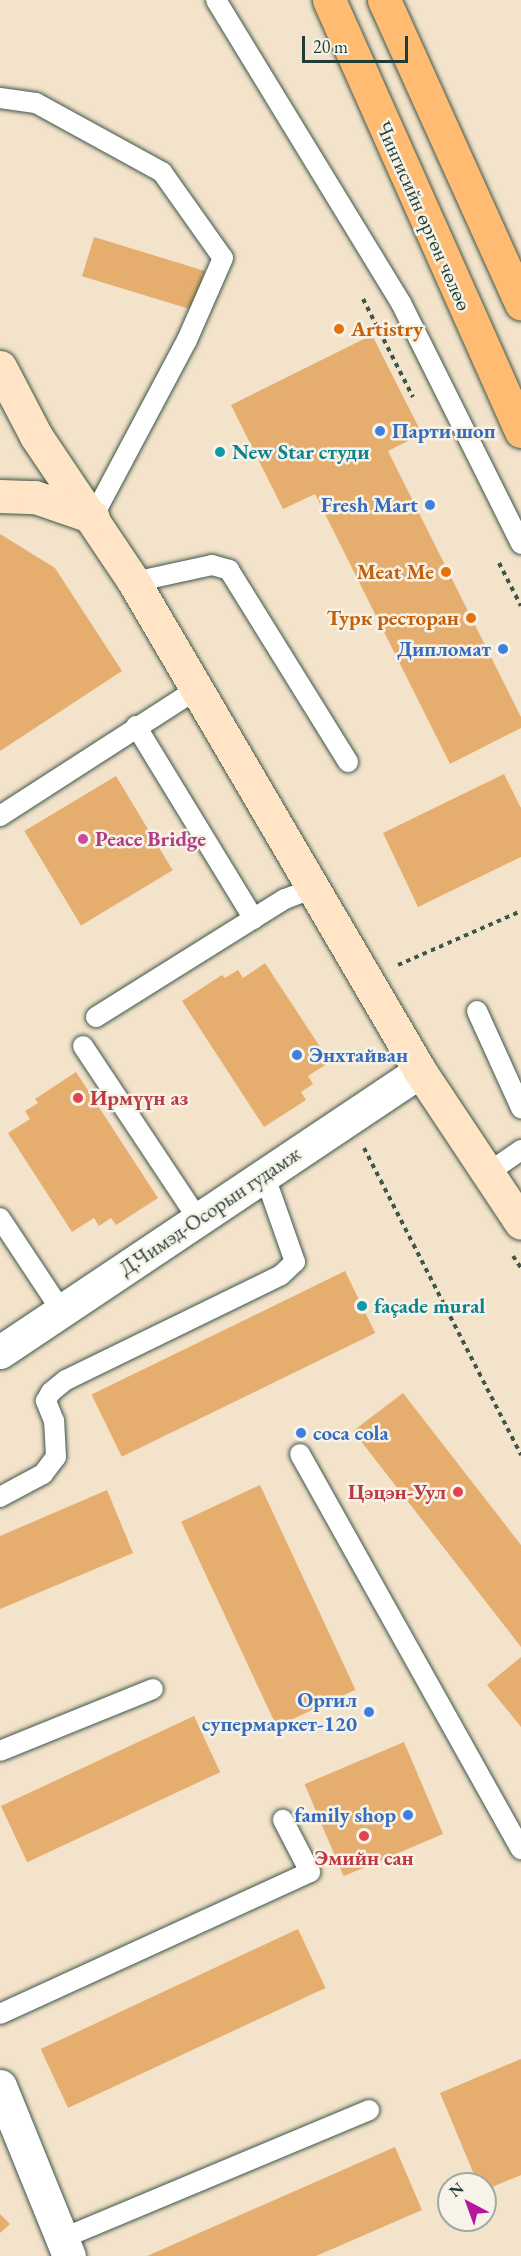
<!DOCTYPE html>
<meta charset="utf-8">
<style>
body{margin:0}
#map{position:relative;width:521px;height:2256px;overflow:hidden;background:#f3e3ca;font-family:"EB Garamond",serif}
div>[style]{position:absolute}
.building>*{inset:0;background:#e6ae6e;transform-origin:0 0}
.path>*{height:4px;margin-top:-2px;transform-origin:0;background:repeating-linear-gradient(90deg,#3f564a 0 4.5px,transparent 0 9px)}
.roads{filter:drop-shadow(0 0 2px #3f564a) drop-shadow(0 0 2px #3f564a)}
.lane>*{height:20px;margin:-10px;padding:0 10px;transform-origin:10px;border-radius:10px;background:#fff}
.street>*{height:33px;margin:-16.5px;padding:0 16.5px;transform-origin:16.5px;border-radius:16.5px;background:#fff}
.secondary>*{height:33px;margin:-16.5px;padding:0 16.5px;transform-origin:16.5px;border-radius:16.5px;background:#ffe4c6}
.highway>*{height:33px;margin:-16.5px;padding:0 16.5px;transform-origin:16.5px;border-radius:16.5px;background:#ffbb71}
.dots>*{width:16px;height:16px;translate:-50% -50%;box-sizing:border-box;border:3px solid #f7f3e8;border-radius:50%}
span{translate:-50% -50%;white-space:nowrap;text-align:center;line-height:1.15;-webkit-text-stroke:5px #f7f3e8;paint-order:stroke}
.street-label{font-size:21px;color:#1f3d34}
.food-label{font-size:21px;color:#c56008;font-weight:700}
.left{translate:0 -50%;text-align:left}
.right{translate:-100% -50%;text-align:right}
.shop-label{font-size:21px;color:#366cbe;font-weight:700}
.culture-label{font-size:21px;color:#0d838f;font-weight:700}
.hotel-label{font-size:21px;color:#b23c85;font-weight:700}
.health-label{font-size:21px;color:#be3a42;font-weight:700}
.north{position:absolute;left:437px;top:2172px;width:60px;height:60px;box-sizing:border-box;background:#f7f3e8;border:2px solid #a1aaa0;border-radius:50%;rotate:319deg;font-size:16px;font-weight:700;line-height:24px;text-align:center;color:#1f3d34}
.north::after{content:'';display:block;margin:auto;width:21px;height:27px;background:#b5179e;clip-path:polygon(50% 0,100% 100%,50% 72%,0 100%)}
.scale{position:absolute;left:302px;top:36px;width:106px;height:27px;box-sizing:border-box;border:3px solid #1f3d34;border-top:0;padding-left:8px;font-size:18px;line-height:21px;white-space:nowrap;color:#1f3d34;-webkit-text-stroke:4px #f7f3e8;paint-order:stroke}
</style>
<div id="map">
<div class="building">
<div style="left:94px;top:237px;width:116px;height:41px;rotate:17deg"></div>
<div style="clip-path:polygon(372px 335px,422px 434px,388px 451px,521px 717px,521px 728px,450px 764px,315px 494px,283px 509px,231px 405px)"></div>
<div style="clip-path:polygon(0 534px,55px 568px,122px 671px,0 751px)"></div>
<div style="clip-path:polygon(504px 774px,521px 808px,521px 857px,418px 907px,383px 833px)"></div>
<div style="left:116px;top:776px;width:110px;height:107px;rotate:59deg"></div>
<div style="clip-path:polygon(265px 963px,330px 1062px,308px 1076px,313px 1084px,301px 1092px,306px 1100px,264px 1127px,182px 1001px,222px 975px,225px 978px,238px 970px,243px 978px)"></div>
<div style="clip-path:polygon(76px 1072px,158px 1198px,116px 1225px,111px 1218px,99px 1226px,94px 1218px,72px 1232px,8px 1133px,30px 1119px,25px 1111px,38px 1103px,35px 1099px)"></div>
<div style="left:345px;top:1271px;width:69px;height:282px;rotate:64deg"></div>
<div style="clip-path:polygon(403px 1393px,521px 1545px,521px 1647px,353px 1431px)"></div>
<div style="left:260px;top:1485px;width:226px;height:87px;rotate:65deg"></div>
<div style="clip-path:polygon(107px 1490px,133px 1553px,0 1609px,0 1536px)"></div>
<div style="clip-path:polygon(521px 1657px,521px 1727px,487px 1685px)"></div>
<div style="left:194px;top:1716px;width:62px;height:213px;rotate:65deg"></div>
<div style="left:404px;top:1742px;width:100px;height:108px;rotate:67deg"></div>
<div style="left:298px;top:1929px;width:65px;height:284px;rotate:65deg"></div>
<div style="clip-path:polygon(521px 2059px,521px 2175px,485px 2190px,485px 2184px,478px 2184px,440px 2093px)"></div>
<div style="clip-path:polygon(395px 2147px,422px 2210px,316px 2256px,147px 2256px)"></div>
<div style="clip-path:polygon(0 2214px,10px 2224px,0 2233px)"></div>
</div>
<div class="path">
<div style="left:363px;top:299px;width:110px;rotate:63deg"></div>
<div style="left:499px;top:563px;width:48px;rotate:62.9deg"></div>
<div style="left:398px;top:965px;width:134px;rotate:-23.7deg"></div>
<div style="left:364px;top:1148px;width:345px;rotate:62.9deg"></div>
<div style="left:513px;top:1256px;width:14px;rotate:56deg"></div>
</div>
<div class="roads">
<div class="lane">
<div style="left:216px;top:0;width:355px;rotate:58.6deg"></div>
<div style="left:401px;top:303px;width:269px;rotate:63.5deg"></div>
<div style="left:0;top:98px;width:36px;rotate:8deg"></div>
<div style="left:36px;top:103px;width:144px;rotate:28.7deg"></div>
<div style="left:162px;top:172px;width:105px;rotate:54.7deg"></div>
<div style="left:223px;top:258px;width:90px;rotate:113.7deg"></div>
<div style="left:187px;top:340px;width:200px;rotate:118deg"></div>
<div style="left:134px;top:582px;width:80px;rotate:-12.3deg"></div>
<div style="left:212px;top:565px;width:18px;rotate:16deg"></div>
<div style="left:229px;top:570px;width:226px;rotate:58.2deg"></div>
<div style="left:136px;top:726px;width:226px;rotate:58.6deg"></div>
<div style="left:0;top:816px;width:234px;rotate:-32.8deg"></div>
<div style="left:477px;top:1011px;width:107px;rotate:65.6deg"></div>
<div style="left:96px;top:1017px;width:223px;rotate:-32deg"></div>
<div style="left:285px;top:899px;width:30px;rotate:-21deg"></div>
<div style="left:83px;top:1046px;width:208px;rotate:56.4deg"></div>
<div style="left:488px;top:1173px;width:40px;rotate:-34.9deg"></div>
<div style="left:0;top:1218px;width:110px;rotate:56.5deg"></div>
<div style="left:300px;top:1454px;width:453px;rotate:60.8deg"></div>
<div style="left:0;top:1497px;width:49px;rotate:-28.1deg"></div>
<div style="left:43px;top:1474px;width:21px;rotate:-53deg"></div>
<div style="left:56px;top:1457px;width:36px;rotate:-93deg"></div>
<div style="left:54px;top:1421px;width:22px;rotate:-112deg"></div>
<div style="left:46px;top:1401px;width:10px;rotate:-61deg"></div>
<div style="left:51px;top:1392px;width:19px;rotate:-39deg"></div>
<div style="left:66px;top:1380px;width:239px;rotate:-26deg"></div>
<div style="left:281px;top:1275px;width:19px;rotate:-43deg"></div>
<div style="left:295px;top:1262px;width:93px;rotate:-109.4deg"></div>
<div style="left:0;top:1751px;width:165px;rotate:-22.1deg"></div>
<div style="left:0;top:2014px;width:341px;rotate:-24.6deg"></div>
<div style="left:310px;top:1872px;width:59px;rotate:-117.4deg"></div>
<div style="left:61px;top:2239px;width:334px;rotate:-22.7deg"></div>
</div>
<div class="street">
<div style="left:0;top:1352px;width:505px;rotate:-33.78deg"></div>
<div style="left:0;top:2086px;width:183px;rotate:67.9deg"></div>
</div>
<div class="secondary">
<div style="left:0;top:367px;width:78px;rotate:62.4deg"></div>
<div style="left:36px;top:436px;width:176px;rotate:56.1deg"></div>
<div style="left:134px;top:582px;width:566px;rotate:59.68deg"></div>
<div style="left:420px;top:1071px;width:182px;rotate:56.4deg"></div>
<div style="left:0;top:496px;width:35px;rotate:2deg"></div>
<div style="left:35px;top:497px;width:61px;rotate:19deg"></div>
</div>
<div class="highway">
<div style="left:329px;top:0;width:472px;rotate:66deg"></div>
<div style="left:384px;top:0;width:333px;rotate:65.7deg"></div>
</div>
</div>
<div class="dots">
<div style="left:339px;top:329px;background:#e8710a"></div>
<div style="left:380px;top:431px;background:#3f7fe0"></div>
<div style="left:220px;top:452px;background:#0f9aa8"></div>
<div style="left:430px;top:505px;background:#3f7fe0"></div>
<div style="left:446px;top:572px;background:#e8710a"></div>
<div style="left:471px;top:618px;background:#e8710a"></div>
<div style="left:503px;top:649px;background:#3f7fe0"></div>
<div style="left:83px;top:839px;background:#d1479c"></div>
<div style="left:297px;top:1055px;background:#3f7fe0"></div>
<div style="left:78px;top:1098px;background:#e0444e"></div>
<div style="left:362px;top:1306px;background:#0f9aa8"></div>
<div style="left:301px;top:1433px;background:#3f7fe0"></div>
<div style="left:458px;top:1492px;background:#e0444e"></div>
<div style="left:369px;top:1712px;background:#3f7fe0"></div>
<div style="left:408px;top:1815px;background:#3f7fe0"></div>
<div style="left:364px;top:1836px;background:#e0444e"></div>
</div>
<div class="street-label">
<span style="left:424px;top:216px;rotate:66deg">Чингисийн өргөн чөлөө</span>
<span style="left:210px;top:1211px;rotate:-34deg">Д.Чимэд-Осорын гудамж</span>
</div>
<div class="food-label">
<span class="left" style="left:351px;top:329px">Artistry</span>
<span class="right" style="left:434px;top:572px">Meat Me</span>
<span class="right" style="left:459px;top:618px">Турк ресторан</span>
</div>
<div class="shop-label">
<span class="left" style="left:392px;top:431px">Парти шоп</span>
<span class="right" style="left:418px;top:505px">Fresh Mart</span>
<span class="right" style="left:491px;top:649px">Дипломат</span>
<span class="left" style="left:309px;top:1055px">Энхтайван</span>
<span class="left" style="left:313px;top:1433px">coca cola</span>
<span class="right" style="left:357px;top:1712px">Оргил<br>супермаркет-120</span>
<span class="right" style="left:396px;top:1815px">family shop</span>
</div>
<div class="culture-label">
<span class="left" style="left:232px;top:452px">New Star студи</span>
<span class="left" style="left:374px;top:1306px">façade mural</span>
</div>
<div class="hotel-label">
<span class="left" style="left:95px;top:839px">Peace Bridge</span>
</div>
<div class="health-label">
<span class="left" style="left:90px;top:1098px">Ирмүүн аз</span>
<span class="right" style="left:446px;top:1492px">Цэцэн-Уул</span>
<span style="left:364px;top:1858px">Эмийн сан</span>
</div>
<div class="north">N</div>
<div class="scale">20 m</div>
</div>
